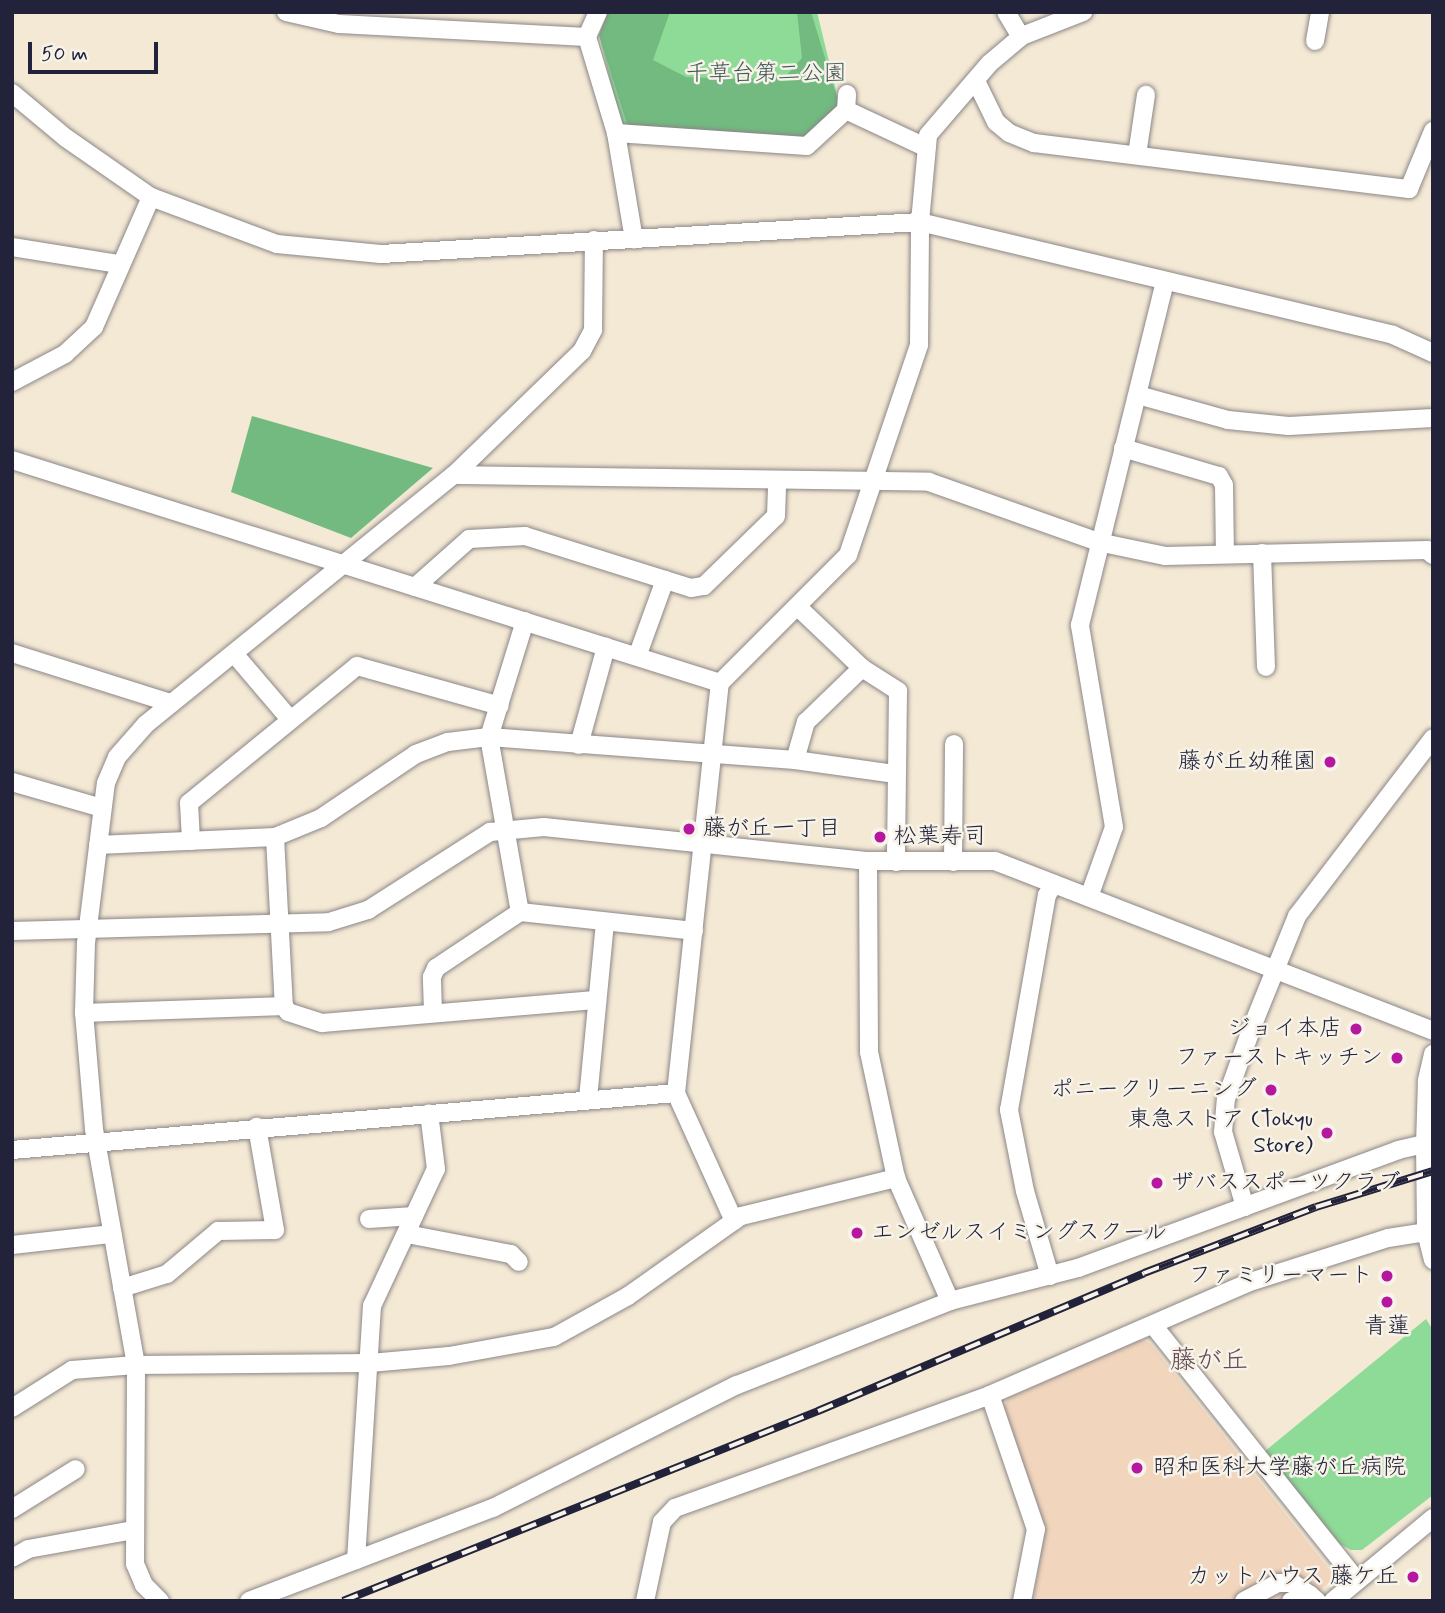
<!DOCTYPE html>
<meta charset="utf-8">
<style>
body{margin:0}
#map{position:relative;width:1445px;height:1613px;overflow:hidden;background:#f4e9d4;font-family:Mynerve,"Klee One",sans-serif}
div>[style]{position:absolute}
.built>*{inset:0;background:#f1d5bd}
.green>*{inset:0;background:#8eda97}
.forest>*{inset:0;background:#72ba80}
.roads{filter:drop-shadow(0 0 2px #8b8688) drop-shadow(0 0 2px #8b8688)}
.minor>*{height:18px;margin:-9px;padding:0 9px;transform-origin:9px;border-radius:9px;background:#fff}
.rail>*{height:8px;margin-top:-4px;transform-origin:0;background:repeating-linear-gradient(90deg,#f7f3e8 0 16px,#22223b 0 32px);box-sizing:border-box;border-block:2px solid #22223b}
.dots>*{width:19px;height:19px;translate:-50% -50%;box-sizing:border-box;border:4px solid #f7f3e8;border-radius:50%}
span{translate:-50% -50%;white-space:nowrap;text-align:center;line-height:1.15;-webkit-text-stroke:5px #f7f3e8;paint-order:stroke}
.park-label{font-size:23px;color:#425957}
.poi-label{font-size:23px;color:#22223b}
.right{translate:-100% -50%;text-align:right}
.left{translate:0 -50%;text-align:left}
.quarter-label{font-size:26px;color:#654b55}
.frame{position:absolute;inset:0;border:14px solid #22223b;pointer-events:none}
.scale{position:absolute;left:28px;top:42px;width:130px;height:32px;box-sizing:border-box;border:4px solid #22223b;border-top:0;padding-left:9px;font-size:21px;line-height:24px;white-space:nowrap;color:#22223b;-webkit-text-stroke:5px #f7f3e8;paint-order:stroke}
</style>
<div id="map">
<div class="built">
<div style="clip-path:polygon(1139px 1339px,1150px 1343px,1333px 1574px,1332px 1580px,1306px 1601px,1033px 1601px,1045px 1528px,1003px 1409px,1008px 1398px)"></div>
</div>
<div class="green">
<div style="clip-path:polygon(608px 12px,817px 12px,840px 107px,623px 133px,599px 35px)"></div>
<div style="clip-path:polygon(1426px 1319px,1433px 1330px,1433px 1495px,1362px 1550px,1351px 1550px,1340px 1544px,1264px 1452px)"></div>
</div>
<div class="forest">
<div style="clip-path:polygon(608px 12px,670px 12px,653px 60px,686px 77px,737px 79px,785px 77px,802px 58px,797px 12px,811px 12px,840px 107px,807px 138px,628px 127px,599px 35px)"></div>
<div style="clip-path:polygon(252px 416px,433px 468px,351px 538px,231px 492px)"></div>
</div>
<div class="roads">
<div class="minor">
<div style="left:286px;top:12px;width:54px;rotate:12.8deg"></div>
<div style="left:339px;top:24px;width:248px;rotate:3deg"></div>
<div style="left:598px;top:12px;width:27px;rotate:114deg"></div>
<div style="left:587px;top:37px;width:100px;rotate:73.2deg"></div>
<div style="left:616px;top:133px;width:108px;rotate:80.4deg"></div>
<div style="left:1006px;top:12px;width:29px;rotate:59deg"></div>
<div style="left:1315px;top:41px;width:29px;rotate:-80deg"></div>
<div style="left:976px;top:81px;width:46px;rotate:64deg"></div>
<div style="left:996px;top:122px;width:17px;rotate:40deg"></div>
<div style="left:1009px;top:133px;width:27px;rotate:22deg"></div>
<div style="left:1034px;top:143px;width:378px;rotate:7deg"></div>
<div style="left:1409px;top:189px;width:63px;rotate:-67.5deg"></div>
<div style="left:12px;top:93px;width:70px;rotate:39.8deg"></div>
<div style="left:66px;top:138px;width:103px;rotate:34.8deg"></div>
<div style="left:151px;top:197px;width:134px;rotate:20.5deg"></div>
<div style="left:277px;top:244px;width:104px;rotate:5.5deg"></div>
<div style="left:381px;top:254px;width:540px;rotate:-3.4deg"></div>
<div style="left:920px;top:222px;width:486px;rotate:13.4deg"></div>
<div style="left:1393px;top:335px;width:44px;rotate:24.2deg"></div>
<div style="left:846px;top:110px;width:89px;rotate:25.1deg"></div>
<div style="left:616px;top:133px;width:191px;rotate:3.9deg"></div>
<div style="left:807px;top:146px;width:53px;rotate:-42.7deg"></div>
<div style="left:846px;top:110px;width:16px;rotate:-86deg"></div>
<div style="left:1137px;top:155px;width:61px;rotate:-81.5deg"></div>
<div style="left:12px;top:247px;width:107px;rotate:9.1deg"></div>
<div style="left:12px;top:382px;width:60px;rotate:-27.8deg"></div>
<div style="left:65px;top:354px;width:40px;rotate:-43deg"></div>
<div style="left:94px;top:327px;width:142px;rotate:-66.3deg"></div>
<div style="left:1138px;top:395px;width:93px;rotate:15.5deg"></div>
<div style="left:1228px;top:420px;width:61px;rotate:5.6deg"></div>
<div style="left:1289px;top:426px;width:144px;rotate:-3.2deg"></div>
<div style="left:1123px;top:448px;width:100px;rotate:16.3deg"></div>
<div style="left:1219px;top:476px;width:10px;rotate:61deg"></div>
<div style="left:1224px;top:485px;width:68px;rotate:89.2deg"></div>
<div style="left:12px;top:460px;width:742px;rotate:17.48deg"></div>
<div style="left:454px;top:475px;width:475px;rotate:0.8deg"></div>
<div style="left:929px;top:482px;width:179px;rotate:19.5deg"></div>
<div style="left:1098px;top:542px;width:68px;rotate:11.8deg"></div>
<div style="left:1165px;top:556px;width:262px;rotate:-1.3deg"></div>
<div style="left:1427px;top:550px;width:8px;rotate:40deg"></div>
<div style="left:1262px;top:553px;width:114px;rotate:88deg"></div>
<div style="left:415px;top:587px;width:72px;rotate:-41.6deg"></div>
<div style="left:469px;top:539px;width:56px;rotate:-3.1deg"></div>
<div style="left:525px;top:536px;width:174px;rotate:17.4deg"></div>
<div style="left:691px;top:588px;width:13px;rotate:-9deg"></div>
<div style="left:704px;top:586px;width:100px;rotate:-44.2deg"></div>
<div style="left:776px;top:516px;width:35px;rotate:-88deg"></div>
<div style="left:799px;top:608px;width:87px;rotate:43.6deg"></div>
<div style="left:862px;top:668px;width:43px;rotate:32.6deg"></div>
<div style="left:898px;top:691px;width:171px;rotate:90.7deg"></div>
<div style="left:525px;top:621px;width:121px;rotate:107.2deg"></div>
<div style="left:489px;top:737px;width:178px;rotate:80deg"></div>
<div style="left:520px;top:912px;width:175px;rotate:6.2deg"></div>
<div style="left:12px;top:653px;width:167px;rotate:17.5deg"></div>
<div style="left:638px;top:654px;width:79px;rotate:-70deg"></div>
<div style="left:236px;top:656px;width:82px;rotate:49.5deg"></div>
<div style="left:579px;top:745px;width:102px;rotate:-74.6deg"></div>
<div style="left:795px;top:760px;width:40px;rotate:-74deg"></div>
<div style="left:806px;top:722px;width:78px;rotate:-44deg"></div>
<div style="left:12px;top:782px;width:94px;rotate:16.1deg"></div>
<div style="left:275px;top:837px;width:169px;rotate:87deg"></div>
<div style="left:284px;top:1006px;width:7px;rotate:56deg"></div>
<div style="left:288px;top:1012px;width:36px;rotate:18deg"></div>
<div style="left:322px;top:1023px;width:274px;rotate:-4.8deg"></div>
<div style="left:191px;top:841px;width:38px;rotate:-93deg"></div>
<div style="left:189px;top:803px;width:217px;rotate:-39.2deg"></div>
<div style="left:357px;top:666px;width:148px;rotate:15.6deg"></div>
<div style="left:98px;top:845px;width:177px;rotate:-2.6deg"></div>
<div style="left:275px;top:837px;width:50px;rotate:-22.4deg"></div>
<div style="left:321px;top:818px;width:115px;rotate:-34deg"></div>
<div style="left:416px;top:754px;width:34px;rotate:-21deg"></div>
<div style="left:448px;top:742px;width:41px;rotate:-7deg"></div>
<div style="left:489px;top:737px;width:307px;rotate:4.3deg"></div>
<div style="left:795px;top:760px;width:100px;rotate:8deg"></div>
<div style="left:868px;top:861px;width:191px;rotate:89.7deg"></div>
<div style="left:869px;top:1052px;width:129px;rotate:77.9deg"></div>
<div style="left:896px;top:1178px;width:134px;rotate:66.3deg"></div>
<div style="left:953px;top:862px;width:118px;rotate:-89.5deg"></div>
<div style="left:1089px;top:897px;width:74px;rotate:-70.3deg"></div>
<div style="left:1114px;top:827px;width:205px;rotate:-99.6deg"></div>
<div style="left:1080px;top:625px;width:354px;rotate:-76.1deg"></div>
<div style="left:12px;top:931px;width:317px;rotate:-1.6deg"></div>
<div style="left:329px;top:922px;width:41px;rotate:-17.1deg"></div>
<div style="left:368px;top:910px;width:145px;rotate:-32.6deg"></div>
<div style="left:490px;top:832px;width:54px;rotate:-5.3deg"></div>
<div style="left:544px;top:827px;width:326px;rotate:6deg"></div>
<div style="left:868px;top:861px;width:127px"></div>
<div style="left:995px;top:861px;width:470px;rotate:21.2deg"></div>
<div style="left:433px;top:1011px;width:34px;rotate:-92deg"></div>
<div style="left:432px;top:977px;width:10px;rotate:-66deg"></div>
<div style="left:436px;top:968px;width:101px;rotate:-33.7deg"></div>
<div style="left:84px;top:1013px;width:200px;rotate:-2deg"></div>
<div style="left:1433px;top:1054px;width:28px;rotate:103deg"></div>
<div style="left:1427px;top:1081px;width:63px;rotate:91.8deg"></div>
<div style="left:1425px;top:1144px;width:88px;rotate:89.3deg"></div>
<div style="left:1426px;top:1232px;width:29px;rotate:76deg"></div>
<div style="left:588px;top:1099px;width:178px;rotate:-84.5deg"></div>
<div style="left:12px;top:1150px;width:666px;rotate:-4.91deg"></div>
<div style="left:1245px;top:1207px;width:78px;rotate:-106.3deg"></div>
<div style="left:1223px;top:1132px;width:33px;rotate:-85deg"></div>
<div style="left:1226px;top:1099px;width:77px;rotate:-70.1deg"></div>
<div style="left:1252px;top:1027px;width:120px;rotate:-67.9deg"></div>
<div style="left:1297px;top:916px;width:224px;rotate:-52.6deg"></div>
<div style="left:369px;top:1219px;width:45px;rotate:-3.8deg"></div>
<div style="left:734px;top:1221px;width:141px;rotate:-114.4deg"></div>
<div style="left:676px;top:1093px;width:412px;rotate:-83.9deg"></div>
<div style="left:720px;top:683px;width:181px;rotate:-45deg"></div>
<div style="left:848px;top:555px;width:222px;rotate:-71.3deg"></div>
<div style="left:919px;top:345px;width:123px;rotate:-89.5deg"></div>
<div style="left:920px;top:222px;width:87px;rotate:-84.7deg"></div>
<div style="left:928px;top:135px;width:95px;rotate:-49.3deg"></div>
<div style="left:990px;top:63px;width:42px;rotate:-40.2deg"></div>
<div style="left:1022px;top:36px;width:66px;rotate:-21.5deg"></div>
<div style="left:407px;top:1234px;width:106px;rotate:10.9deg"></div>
<div style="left:511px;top:1254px;width:11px;rotate:45deg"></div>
<div style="left:12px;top:1245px;width:101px;rotate:-6.3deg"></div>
<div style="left:1050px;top:1276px;width:89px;rotate:-106.4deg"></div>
<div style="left:1025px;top:1191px;width:83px;rotate:-101.2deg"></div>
<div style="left:1009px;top:1110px;width:218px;rotate:-80deg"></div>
<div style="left:1047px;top:895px;width:13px;rotate:-58deg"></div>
<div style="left:122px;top:1288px;width:47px;rotate:-17.3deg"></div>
<div style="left:167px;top:1274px;width:67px;rotate:-40.1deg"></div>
<div style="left:218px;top:1231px;width:57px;rotate:-1deg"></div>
<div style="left:275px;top:1230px;width:105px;rotate:-99.9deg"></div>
<div style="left:1153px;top:1325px;width:327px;rotate:51.4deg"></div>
<div style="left:990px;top:1395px;width:142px;rotate:71.1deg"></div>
<div style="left:1036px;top:1529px;width:73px;rotate:101deg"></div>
<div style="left:12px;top:1408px;width:71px;rotate:-32.3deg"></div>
<div style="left:72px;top:1370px;width:64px;rotate:-4.5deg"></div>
<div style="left:136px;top:1365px;width:234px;rotate:-0.5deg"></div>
<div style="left:370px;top:1363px;width:79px;rotate:-5.1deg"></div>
<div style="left:449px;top:1356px;width:107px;rotate:-10.3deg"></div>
<div style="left:554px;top:1337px;width:85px;rotate:-29deg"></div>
<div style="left:628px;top:1296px;width:138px;rotate:-35.3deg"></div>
<div style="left:741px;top:1216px;width:160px;rotate:-13.8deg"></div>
<div style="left:12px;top:1509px;width:75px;rotate:-32deg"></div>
<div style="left:12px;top:1558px;width:18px;rotate:-29deg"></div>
<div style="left:28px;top:1549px;width:108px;rotate:-10.2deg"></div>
<div style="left:356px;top:1560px;width:255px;rotate:-86.4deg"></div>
<div style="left:372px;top:1306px;width:151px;rotate:-65deg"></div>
<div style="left:436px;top:1169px;width:56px;rotate:-97.1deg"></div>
<div style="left:160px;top:1601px;width:23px;rotate:-135deg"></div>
<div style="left:144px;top:1585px;width:23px;rotate:-113deg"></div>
<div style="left:135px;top:1564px;width:199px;rotate:-89.7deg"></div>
<div style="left:136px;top:1365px;width:240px;rotate:-100.1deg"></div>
<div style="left:94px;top:1129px;width:116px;rotate:-94.9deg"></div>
<div style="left:84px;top:1013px;width:70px;rotate:-88.4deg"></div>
<div style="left:86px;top:943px;width:161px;rotate:-82.9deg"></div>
<div style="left:106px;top:783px;width:28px;rotate:-67deg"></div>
<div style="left:117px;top:757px;width:44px;rotate:-48.7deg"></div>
<div style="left:146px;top:724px;width:396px;rotate:-39deg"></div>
<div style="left:454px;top:475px;width:178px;rotate:-44.1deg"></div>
<div style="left:582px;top:351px;width:24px;rotate:-62deg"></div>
<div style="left:593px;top:330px;width:90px;rotate:-89.4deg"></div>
<div style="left:249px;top:1601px;width:261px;rotate:-20.9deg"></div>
<div style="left:493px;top:1508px;width:273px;rotate:-26.8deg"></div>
<div style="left:737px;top:1385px;width:229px;rotate:-21.5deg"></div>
<div style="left:950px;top:1301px;width:132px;rotate:-14.5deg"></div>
<div style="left:1078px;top:1268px;width:341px;rotate:-20.2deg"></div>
<div style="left:1398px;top:1150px;width:28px;rotate:-13deg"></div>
<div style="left:645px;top:1601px;width:81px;rotate:-77.9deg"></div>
<div style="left:662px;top:1522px;width:19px;rotate:-47deg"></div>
<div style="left:675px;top:1508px;width:335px;rotate:-19.7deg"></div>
<div style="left:990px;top:1395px;width:280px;rotate:-23.5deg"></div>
<div style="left:1247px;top:1283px;width:148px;rotate:-17.7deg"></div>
<div style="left:1388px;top:1238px;width:38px;rotate:-9deg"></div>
<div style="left:1244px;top:1601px;width:38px;rotate:-28deg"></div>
<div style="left:1278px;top:1583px;width:15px"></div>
<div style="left:1293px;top:1583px;width:21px;rotate:35deg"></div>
<div style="left:1291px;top:1601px;width:20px;rotate:-18deg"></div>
<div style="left:1310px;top:1595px;width:9px;rotate:41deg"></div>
<div style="left:1333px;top:1601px;width:130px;rotate:-39.7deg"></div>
</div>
</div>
<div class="rail">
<div style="left:343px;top:1601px;width:512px;rotate:-21.8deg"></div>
<div style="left:818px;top:1411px;width:354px;rotate:-22.9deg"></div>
<div style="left:1144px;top:1273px;width:184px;rotate:-21deg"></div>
<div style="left:1316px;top:1207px;width:122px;rotate:-17.1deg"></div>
</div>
<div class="dots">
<div style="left:1330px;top:762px;background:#b5179e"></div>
<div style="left:689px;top:829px;background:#b5179e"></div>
<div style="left:880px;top:837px;background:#b5179e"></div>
<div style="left:1356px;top:1029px;background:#b5179e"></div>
<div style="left:1397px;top:1058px;background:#b5179e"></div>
<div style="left:1271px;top:1090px;background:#b5179e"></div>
<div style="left:1327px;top:1133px;background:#b5179e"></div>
<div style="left:1157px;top:1183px;background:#b5179e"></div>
<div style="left:857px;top:1233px;background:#b5179e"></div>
<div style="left:1387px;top:1276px;background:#b5179e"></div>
<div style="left:1387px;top:1302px;background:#b5179e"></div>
<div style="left:1137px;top:1468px;background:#b5179e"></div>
<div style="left:1413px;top:1577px;background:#b5179e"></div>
</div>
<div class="park-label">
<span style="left:766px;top:74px">千草台第二公園</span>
</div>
<div class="poi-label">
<span class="right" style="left:1316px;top:762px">藤が丘幼稚園</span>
<span class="left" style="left:703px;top:829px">藤が丘一丁目</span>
<span class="left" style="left:894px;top:837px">松葉寿司</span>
<span class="right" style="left:1342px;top:1029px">ジョイ本店</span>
<span class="right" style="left:1383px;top:1058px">ファーストキッチン</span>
<span class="right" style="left:1257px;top:1090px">ポニークリーニング</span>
<span class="right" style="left:1313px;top:1133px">東急ストア (Tokyu<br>Store)</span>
<span class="left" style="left:1171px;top:1183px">ザバススポーツクラブ</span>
<span class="left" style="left:871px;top:1233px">エンゼルスイミングスクール</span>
<span class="right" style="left:1373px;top:1276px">ファミリーマート</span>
<span style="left:1387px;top:1327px">青蓮</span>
<span class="left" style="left:1153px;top:1468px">昭和医科大学藤が丘病院</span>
<span class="right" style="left:1399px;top:1577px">カットハウス 藤ケ丘</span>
</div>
<div class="quarter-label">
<span style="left:1209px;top:1362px">藤が丘</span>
</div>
<div class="frame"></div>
<div class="scale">50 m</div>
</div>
